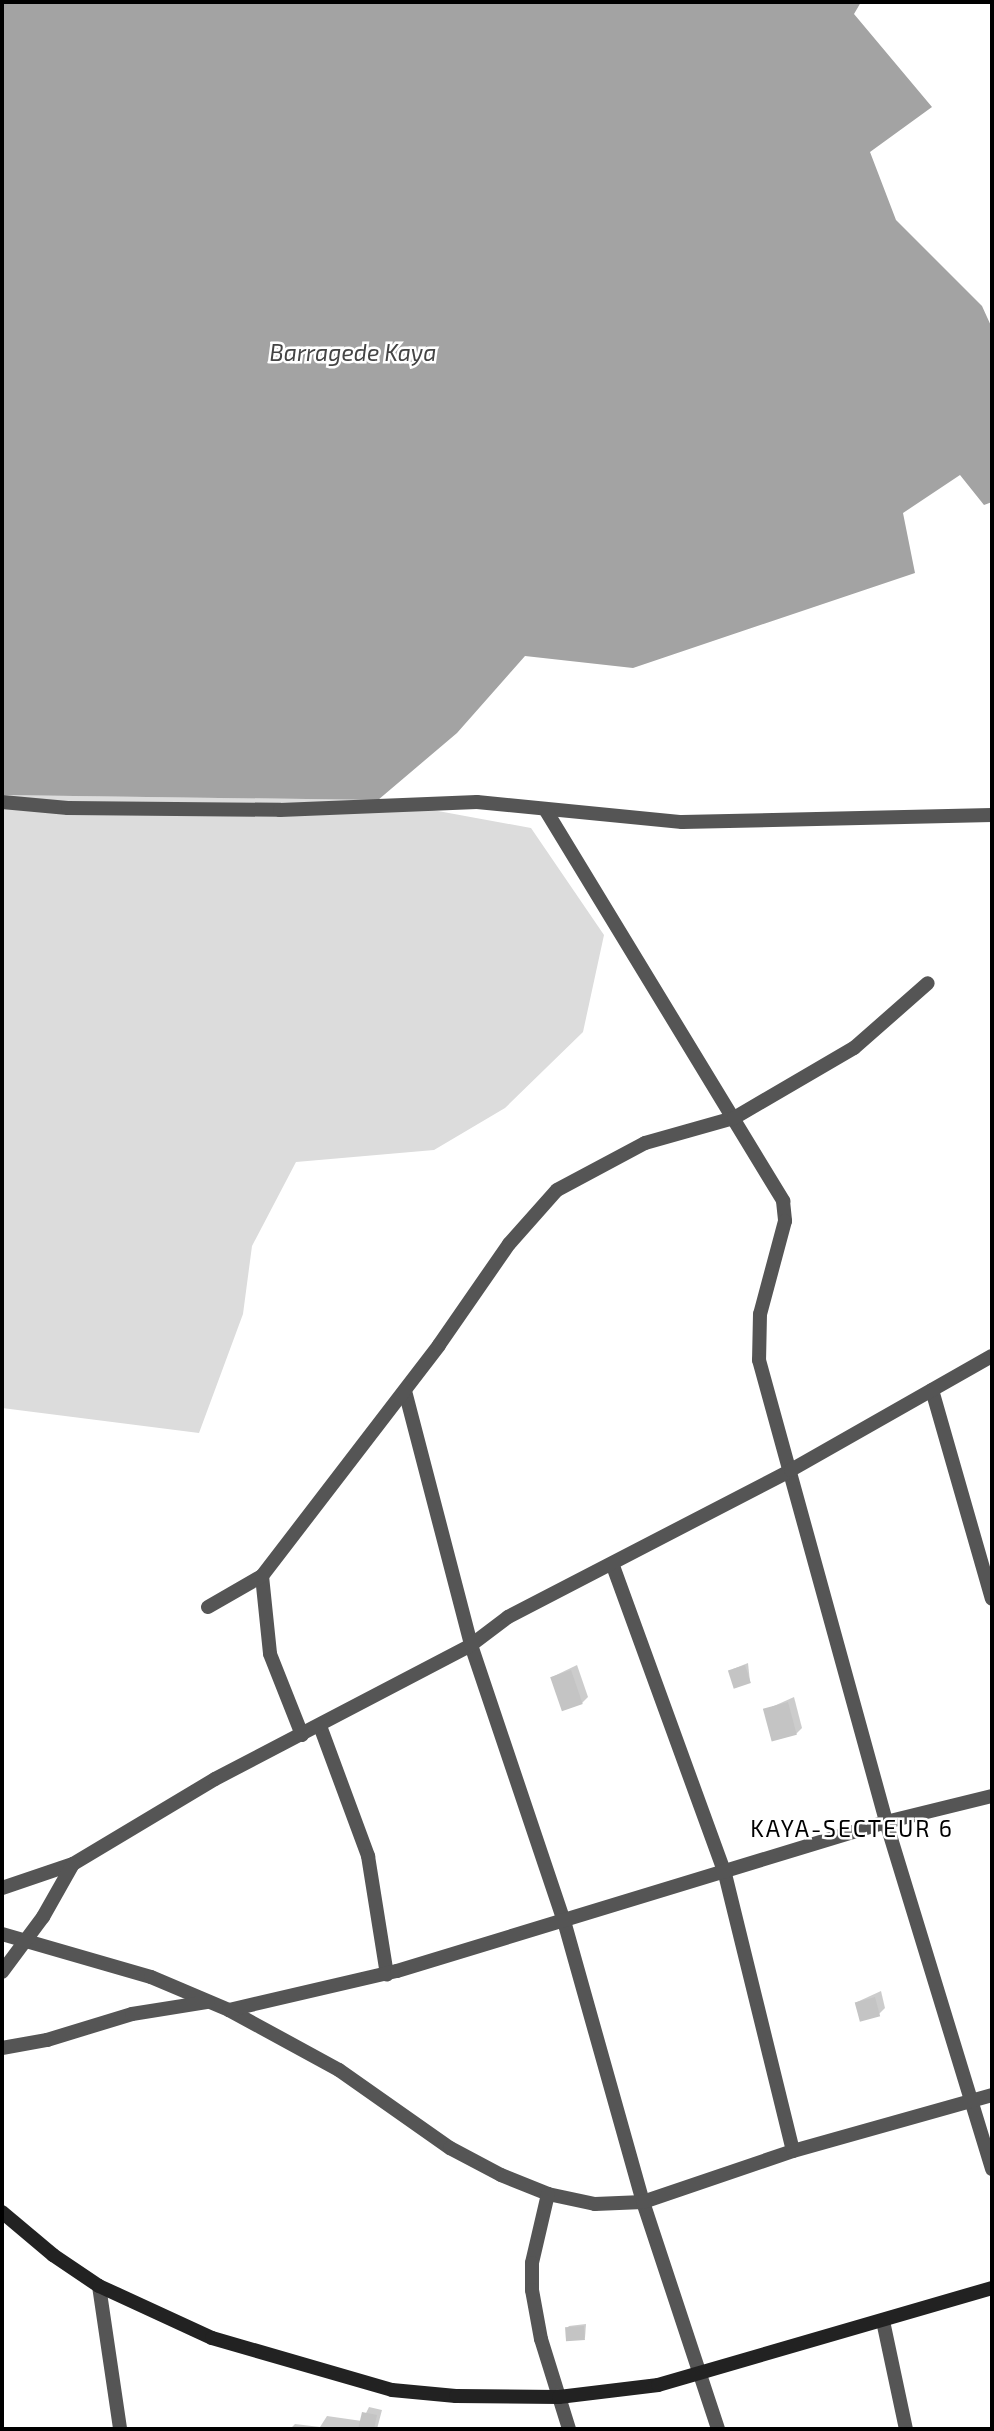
<!DOCTYPE html>
<style>
body{margin:0}
#map{position:relative;width:994px;height:2431px;overflow:hidden;background:#fff;font-family:"Exo 2",sans-serif}
div>[style]{position:absolute}
.green>*{inset:0;background:#dcdcdc}
.water>*{inset:0;background:#a3a3a3}
.shadow>*{inset:0;background:#0003}
.building>*{inset:0;background:#c4c4c4;transform-origin:0 0}
.street>*{height:14px;margin:-7px;padding:0 7px;transform-origin:7px;border-radius:7px;background:#555}
.secondary>*{height:14px;margin:-7px;padding:0 7px;transform-origin:7px;border-radius:7px;background:#222}
span{translate:-50% -50%;white-space:nowrap;text-align:center;line-height:1.15;-webkit-text-stroke:5px #fff;paint-order:stroke}
.water-label{font-size:23px;color:#444;font-style:italic}
.neighbourhood-label{font-size:23px;color:#000;letter-spacing:2px}
.frame{position:absolute;inset:0;border:4px solid #000;pointer-events:none}
</style>
<div id="map">
<div class="green">
<div style="clip-path:polygon(2px 795px,378px 800px,531px 828px,604px 935px,583px 1032px,505px 1108px,434px 1150px,296px 1162px,252px 1246px,243px 1314px,199px 1433px,2px 1408px)"></div>
</div>
<div class="water">
<div style="clip-path:polygon(2px 2px,861px 2px,854px 14px,932px 107px,870px 152px,896px 220px,982px 306px,992px 328px,992px 502px,984px 505px,960px 475px,903px 513px,915px 573px,633px 668px,525px 656px,457px 733px,378px 800px,2px 795px)"></div>
</div>
<div class="shadow">
<div style="clip-path:polygon(748px 1663px,750px 1682px,730px 1671px,733px 1669px)"></div>
<div style="clip-path:polygon(577px 1665px,588px 1697px,582px 1703px,552px 1677px)"></div>
<div style="clip-path:polygon(794px 1697px,802px 1728px,796px 1734px,765px 1710px)"></div>
<div style="clip-path:polygon(881px 1991px,885px 2008px,879px 2014px,857px 2002px)"></div>
<div style="clip-path:polygon(586px 2324px,585px 2338px,567px 2328px,569px 2326px)"></div>
<div style="clip-path:polygon(369px 2407px,382px 2410px,377px 2429px,290px 2429px,295px 2424px,320px 2427px,327px 2416px,362px 2421px)"></div>
</div>
<div class="building">
<div style="left:745px;top:1665px;width:19px;height:18px;rotate:72deg"></div>
<div style="left:571px;top:1670px;width:36px;height:22px;rotate:71deg"></div>
<div style="left:788px;top:1702px;width:34px;height:26px;rotate:75deg"></div>
<div style="left:875px;top:1997px;width:20px;height:21px;rotate:75deg"></div>
<div style="left:584px;top:2326px;width:14px;height:19px;rotate:86deg"></div>
<div style="clip-path:polygon(362px 2412px,377px 2415px,374px 2429px,358px 2429px)"></div>
</div>
<div class="street">
<div style="left:2px;top:802px;width:66px;rotate:5.2deg"></div>
<div style="left:68px;top:808px;width:212px;rotate:0.5deg"></div>
<div style="left:280px;top:810px;width:197px;rotate:-2.3deg"></div>
<div style="left:477px;top:802px;width:206px;rotate:5.6deg"></div>
<div style="left:682px;top:822px;width:310px;rotate:-1.3deg"></div>
<div style="left:545px;top:809px;width:459px;rotate:58.7deg"></div>
<div style="left:783px;top:1201px;width:20px;rotate:84deg"></div>
<div style="left:785px;top:1221px;width:96px;rotate:105deg"></div>
<div style="left:760px;top:1314px;width:46px;rotate:91.2deg"></div>
<div style="left:759px;top:1360px;width:479px;rotate:74.6deg"></div>
<div style="left:886px;top:1822px;width:363px;rotate:73deg"></div>
<div style="left:932px;top:1390px;width:217px;rotate:74deg"></div>
<div style="left:405px;top:1391px;width:262px;rotate:75.4deg"></div>
<div style="left:471px;top:1645px;width:291px;rotate:71.4deg"></div>
<div style="left:564px;top:1921px;width:292px;rotate:74.3deg"></div>
<div style="left:643px;top:2202px;width:239px;rotate:71.7deg"></div>
<div style="left:613px;top:1566px;width:328px;rotate:70deg"></div>
<div style="left:725px;top:1874px;width:285px;rotate:76.2deg"></div>
<div style="left:262px;top:1576px;width:78px;rotate:84.1deg"></div>
<div style="left:270px;top:1654px;width:87px;rotate:68.4deg"></div>
<div style="left:208px;top:1607px;width:62px;rotate:-29.9deg"></div>
<div style="left:262px;top:1576px;width:291px;rotate:-52.5deg"></div>
<div style="left:439px;top:1345px;width:123px;rotate:-55.3deg"></div>
<div style="left:509px;top:1244px;width:72px;rotate:-48.4deg"></div>
<div style="left:557px;top:1190px;width:100px;rotate:-28.1deg"></div>
<div style="left:645px;top:1143px;width:92px;rotate:-15.7deg"></div>
<div style="left:734px;top:1118px;width:139px;rotate:-30.3deg"></div>
<div style="left:854px;top:1048px;width:98px;rotate:-41.3deg"></div>
<div style="left:320px;top:1726px;width:139px;rotate:69.7deg"></div>
<div style="left:368px;top:1856px;width:120px;rotate:80.9deg"></div>
<div style="left:2px;top:1888px;width:75px;rotate:-18.7deg"></div>
<div style="left:73px;top:1864px;width:165px;rotate:-30.9deg"></div>
<div style="left:215px;top:1779px;width:289px;rotate:-27.6deg"></div>
<div style="left:471px;top:1645px;width:46px;rotate:-37.1deg"></div>
<div style="left:508px;top:1617px;width:319px;rotate:-27.4deg"></div>
<div style="left:791px;top:1470px;width:231px;rotate:-29.6deg"></div>
<div style="left:2px;top:1934px;width:155px;rotate:16.1deg"></div>
<div style="left:151px;top:1977px;width:85px;rotate:22.9deg"></div>
<div style="left:229px;top:2010px;width:125px;rotate:28.6deg"></div>
<div style="left:339px;top:2070px;width:136px;rotate:35.1deg"></div>
<div style="left:450px;top:2148px;width:58px;rotate:27.9deg"></div>
<div style="left:501px;top:2175px;width:51px;rotate:22deg"></div>
<div style="left:548px;top:2194px;width:48px;rotate:12deg"></div>
<div style="left:595px;top:2204px;width:48px;rotate:-2.4deg"></div>
<div style="left:643px;top:2202px;width:158px;rotate:-18.8deg"></div>
<div style="left:793px;top:2151px;width:207px;rotate:-15.7deg"></div>
<div style="left:2px;top:1972px;width:69px;rotate:-53.3deg"></div>
<div style="left:43px;top:1917px;width:61px;rotate:-60.5deg"></div>
<div style="left:229px;top:2010px;width:172px;rotate:-13.1deg"></div>
<div style="left:397px;top:1971px;width:511px;rotate:-16.95deg"></div>
<div style="left:886px;top:1822px;width:109px;rotate:-13.8deg"></div>
<div style="left:2px;top:2048px;width:46px;rotate:-10.1deg"></div>
<div style="left:47px;top:2040px;width:89px;rotate:-17deg"></div>
<div style="left:132px;top:2014px;width:77px;rotate:-9deg"></div>
<div style="left:548px;top:2194px;width:71px;rotate:103.1deg"></div>
<div style="left:532px;top:2263px;width:27px;rotate:90deg"></div>
<div style="left:532px;top:2290px;width:50px;rotate:79.6deg"></div>
<div style="left:541px;top:2339px;width:94px;rotate:72.7deg"></div>
<div style="left:99px;top:2286px;width:145px;rotate:81.6deg"></div>
<div style="left:883px;top:2321px;width:110px;rotate:78deg"></div>
</div>
<div class="secondary">
<div style="left:2px;top:2212px;width:67px;rotate:40.1deg"></div>
<div style="left:53px;top:2255px;width:55px;rotate:34deg"></div>
<div style="left:99px;top:2286px;width:124px;rotate:24.7deg"></div>
<div style="left:212px;top:2338px;width:187px;rotate:16.1deg"></div>
<div style="left:392px;top:2390px;width:64px;rotate:5.4deg"></div>
<div style="left:456px;top:2396px;width:103px;rotate:0.6deg"></div>
<div style="left:559px;top:2397px;width:100px;rotate:-6.9deg"></div>
<div style="left:658px;top:2385px;width:348px;rotate:-16.2deg"></div>
</div>
<div class="water-label">
<span style="left:353px;top:352px">Barragede Kaya</span>
</div>
<div class="neighbourhood-label">
<span style="left:852px;top:1828px">KAYA-SECTEUR 6</span>
</div>
<div class="frame"></div>
</div>
